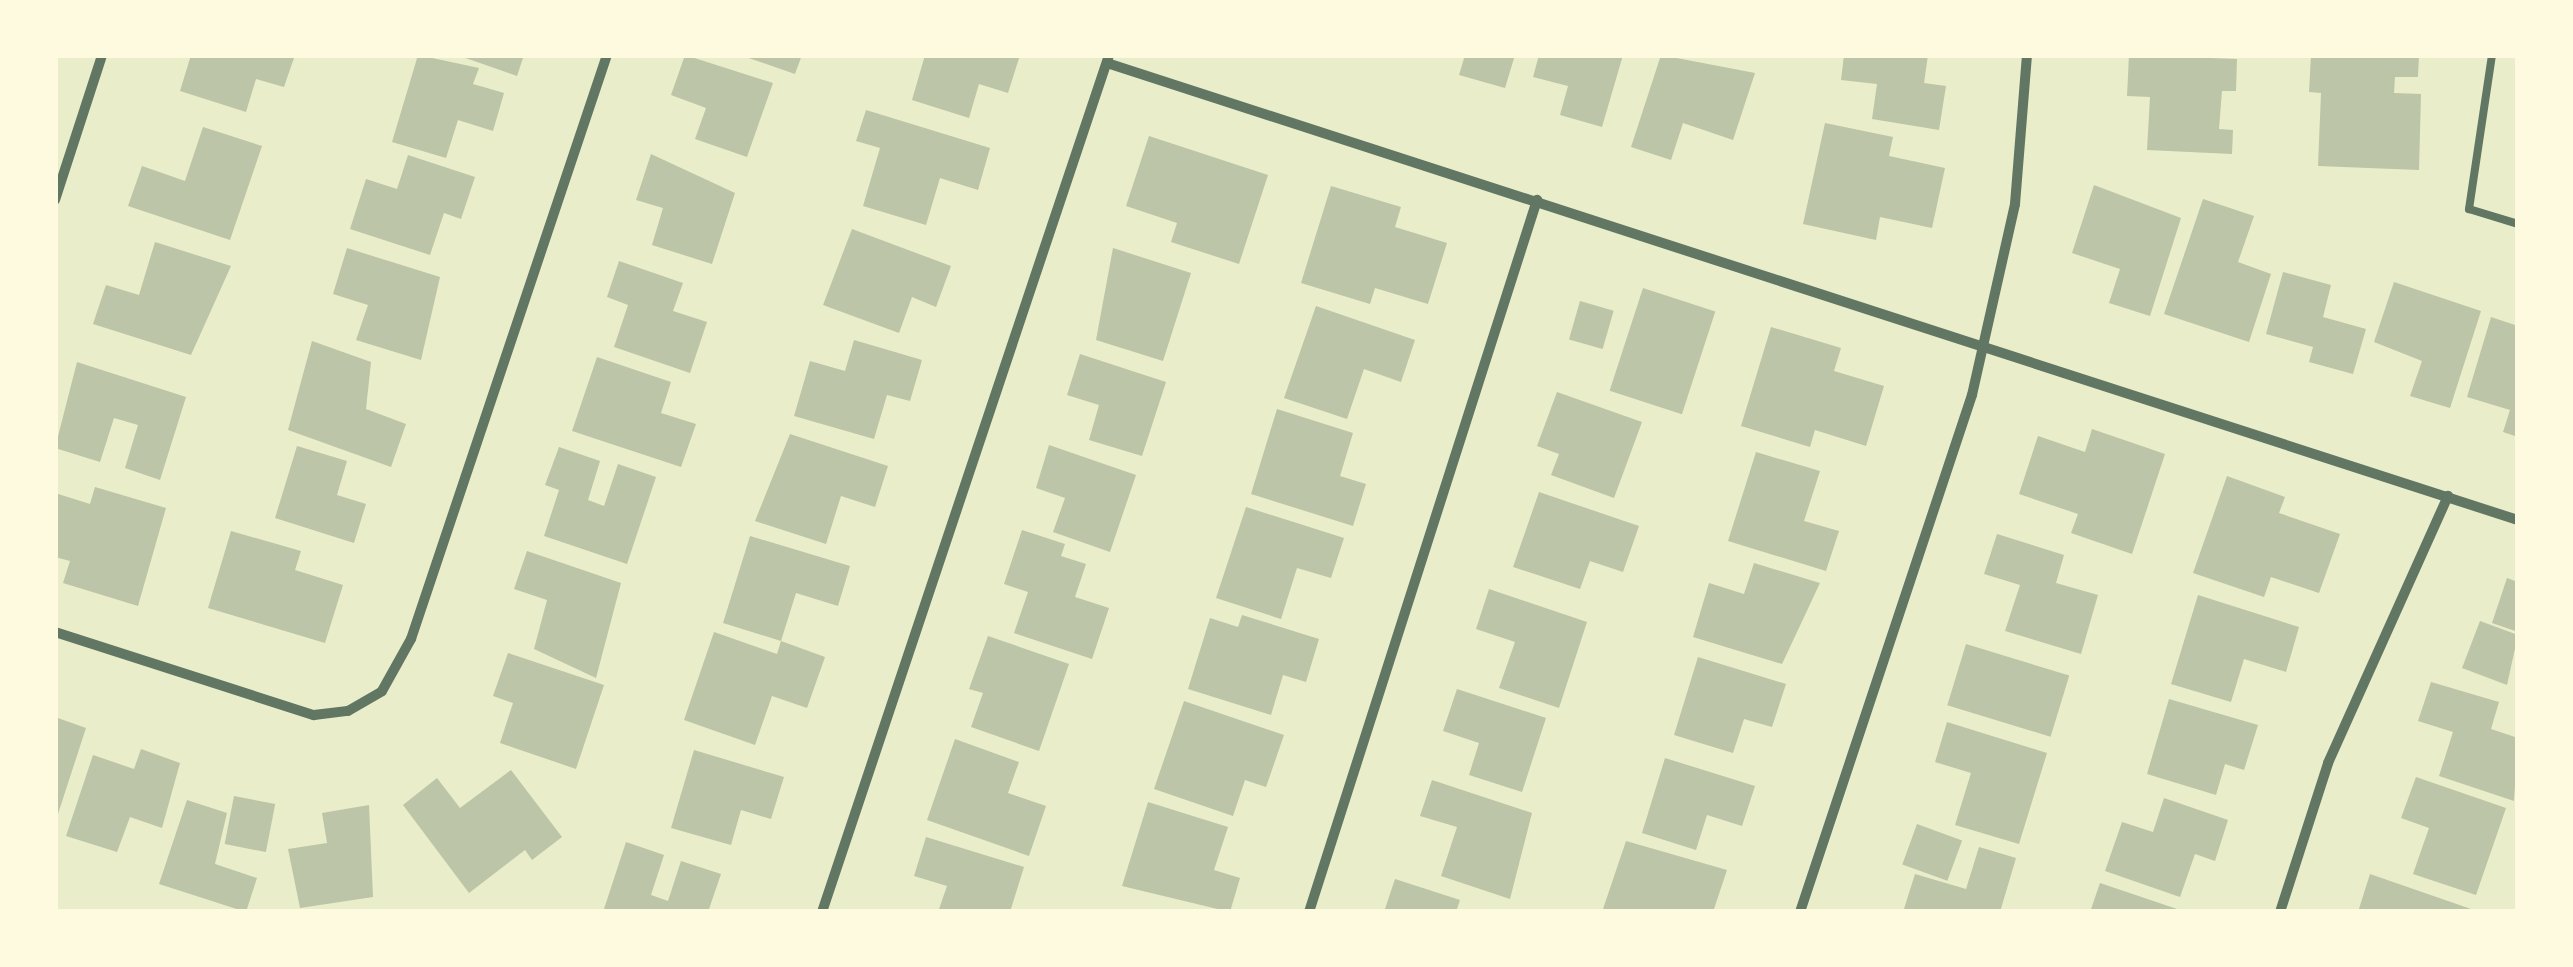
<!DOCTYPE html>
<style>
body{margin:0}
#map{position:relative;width:2573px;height:967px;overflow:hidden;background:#e9edc9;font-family:Poppins,sans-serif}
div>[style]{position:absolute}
.building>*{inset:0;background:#bcc5a7;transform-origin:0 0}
.service>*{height:8px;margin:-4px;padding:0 4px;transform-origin:4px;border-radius:4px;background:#617663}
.minor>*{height:10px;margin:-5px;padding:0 5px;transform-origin:5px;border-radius:5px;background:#617663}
span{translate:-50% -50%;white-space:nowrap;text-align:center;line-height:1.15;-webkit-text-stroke:9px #fefae0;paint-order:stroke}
.frame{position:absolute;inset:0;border:58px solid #fefae0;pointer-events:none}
</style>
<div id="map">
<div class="building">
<div style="clip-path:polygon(191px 55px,295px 55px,284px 87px,256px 79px,246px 112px,180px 91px)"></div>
<div style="clip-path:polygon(418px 55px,479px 68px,473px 84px,504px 93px,493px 131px,458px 120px,446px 158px,392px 142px)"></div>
<div style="clip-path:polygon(457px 55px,524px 55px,517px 76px)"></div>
<div style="clip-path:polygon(685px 55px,773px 83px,747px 157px,695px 139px,706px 108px,671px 95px)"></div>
<div style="clip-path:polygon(740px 55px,802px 55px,795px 74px)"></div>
<div style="clip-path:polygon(925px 55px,1020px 55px,1008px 93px,979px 84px,969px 118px,912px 100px)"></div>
<div style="clip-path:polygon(1465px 55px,1515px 55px,1505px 88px,1459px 75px)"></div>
<div style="clip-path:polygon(1539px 55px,1623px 55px,1602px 127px,1560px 115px,1568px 86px,1533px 77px)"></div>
<div style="clip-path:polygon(1661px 55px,1755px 73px,1733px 140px,1683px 123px,1671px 160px,1631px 147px)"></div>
<div style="clip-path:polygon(1844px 55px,1928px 55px,1924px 83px,1946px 86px,1939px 130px,1872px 119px,1877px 84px,1841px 80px)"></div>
<div style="clip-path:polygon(2129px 55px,2237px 59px,2236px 91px,2222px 91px,2219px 129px,2233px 130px,2232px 154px,2147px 150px,2150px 97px,2127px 96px)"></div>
<div style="clip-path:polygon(2311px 55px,2419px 55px,2418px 77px,2395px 77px,2394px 93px,2421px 94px,2419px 170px,2318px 166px,2321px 93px,2309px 92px)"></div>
<div style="clip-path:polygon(866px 110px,990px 148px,978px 190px,940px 178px,926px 225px,863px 206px,880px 148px,856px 141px)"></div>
<div style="clip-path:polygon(1825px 123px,1893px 137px,1889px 156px,1945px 168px,1932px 228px,1880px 217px,1876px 240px,1803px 224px)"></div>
<div style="clip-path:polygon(203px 127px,262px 146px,230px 240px,128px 206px,142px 166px,185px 181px)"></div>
<div style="clip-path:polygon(1149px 136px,1268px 175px,1239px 264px,1171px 242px,1177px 223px,1126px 206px)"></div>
<div style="clip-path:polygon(651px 154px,735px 193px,712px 264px,652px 245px,663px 208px,636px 200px)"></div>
<div style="clip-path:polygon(408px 155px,475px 177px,461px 219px,444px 213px,430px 255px,350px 229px,366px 179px,397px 189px)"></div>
<div style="clip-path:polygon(2094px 185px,2181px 218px,2150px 316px,2109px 303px,2120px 269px,2072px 253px)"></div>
<div style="clip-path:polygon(1331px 186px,1401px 207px,1395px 227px,1447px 243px,1428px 304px,1375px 288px,1370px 304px,1301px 283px)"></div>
<div style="clip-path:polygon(2203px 199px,2254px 216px,2238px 262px,2271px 274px,2249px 342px,2164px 314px)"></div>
<div style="clip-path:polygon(852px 229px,951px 266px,936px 307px,912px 297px,899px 333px,823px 305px)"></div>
<div style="clip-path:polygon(155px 242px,231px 266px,191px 355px,93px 324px,106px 285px,139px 295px)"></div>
<div style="clip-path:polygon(347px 248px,440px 277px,421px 360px,356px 340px,368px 305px,333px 294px)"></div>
<div style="clip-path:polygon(1113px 248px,1191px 273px,1163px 361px,1096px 340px)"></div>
<div style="clip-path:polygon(619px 261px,683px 283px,673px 311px,707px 322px,690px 373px,614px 347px,628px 305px,607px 297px)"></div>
<div style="clip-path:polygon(2283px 272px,2331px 285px,2323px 317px,2366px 329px,2353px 374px,2309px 362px,2313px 347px,2266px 334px)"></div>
<div style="clip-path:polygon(2394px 282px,2481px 311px,2450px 408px,2410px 396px,2422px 361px,2374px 342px)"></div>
<div style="left:1643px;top:288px;width:76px;height:108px;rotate:18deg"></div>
<div style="left:1580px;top:301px;width:35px;height:40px;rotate:16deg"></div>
<div style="clip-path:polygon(1316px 306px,1415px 340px,1401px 382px,1364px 369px,1347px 419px,1284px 398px)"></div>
<div style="clip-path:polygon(2491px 317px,2518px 326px,2518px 437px,2503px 432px,2510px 410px,2467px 397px)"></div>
<div style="clip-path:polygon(1771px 327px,1841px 348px,1834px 371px,1884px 386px,1866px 446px,1815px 430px,1810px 447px,1741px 426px)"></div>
<div style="clip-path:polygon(854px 340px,922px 360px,910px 401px,887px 395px,874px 439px,794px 416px,810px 361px,845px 371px)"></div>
<div style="clip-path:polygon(312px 341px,371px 362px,366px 409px,406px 424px,391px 467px,288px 430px)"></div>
<div style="clip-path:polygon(1080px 354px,1166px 382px,1142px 456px,1089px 440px,1099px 405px,1067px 395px)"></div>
<div style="clip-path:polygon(597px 357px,671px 382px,661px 413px,696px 424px,681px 467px,572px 431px)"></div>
<div style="clip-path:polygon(77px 362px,186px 397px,160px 480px,125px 468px,138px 425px,114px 418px,100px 462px,55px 448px)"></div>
<div style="clip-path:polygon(1557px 392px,1642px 422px,1614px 498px,1551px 475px,1559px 454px,1537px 446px)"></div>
<div style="clip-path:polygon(1277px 409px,1353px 433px,1340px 476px,1366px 484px,1353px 526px,1251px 494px)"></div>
<div style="clip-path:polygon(2092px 429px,2165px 454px,2132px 554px,2071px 533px,2078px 514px,2019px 494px,2038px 436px,2085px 452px)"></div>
<div style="clip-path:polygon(790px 434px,888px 466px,875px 507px,841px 496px,826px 544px,755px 521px)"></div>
<div style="clip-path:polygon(1049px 445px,1136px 475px,1110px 552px,1053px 532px,1065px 498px,1036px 488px)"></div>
<div style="clip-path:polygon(297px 446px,347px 461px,337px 495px,366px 504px,354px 543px,275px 518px)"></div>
<div style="clip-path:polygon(559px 447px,600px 461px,588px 500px,604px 506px,618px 464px,656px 477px,627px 564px,544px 536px,559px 490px,545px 485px)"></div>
<div style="clip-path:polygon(1756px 452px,1820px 471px,1804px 521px,1839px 531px,1826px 571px,1728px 541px)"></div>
<div style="clip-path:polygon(2227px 476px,2285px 497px,2279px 513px,2340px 534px,2319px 593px,2271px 577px,2264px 597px,2193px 573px)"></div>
<div style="clip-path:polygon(95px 487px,166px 508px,138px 606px,63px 583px,70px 561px,55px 557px,55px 493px,90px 504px)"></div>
<div style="clip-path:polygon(1539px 492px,1639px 526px,1623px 572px,1590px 561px,1580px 589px,1513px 567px)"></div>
<div style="clip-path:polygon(1246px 507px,1344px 538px,1331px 578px,1297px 568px,1281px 619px,1216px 598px)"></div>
<div style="clip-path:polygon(1022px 530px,1065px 544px,1061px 556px,1086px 564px,1075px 597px,1109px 608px,1092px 659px,1014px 633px,1028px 592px,1004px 584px)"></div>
<div style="clip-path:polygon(231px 531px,301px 551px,295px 570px,343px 585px,325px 643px,208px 608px)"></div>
<div style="clip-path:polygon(1997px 534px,2064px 555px,2056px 583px,2098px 595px,2081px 654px,2005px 631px,2020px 585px,1984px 574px)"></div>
<div style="clip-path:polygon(750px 536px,850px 566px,838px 606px,796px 593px,781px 641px,825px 657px,807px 708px,772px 696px,755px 745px,684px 720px,714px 632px,777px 654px,781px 641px,723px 623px)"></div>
<div style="clip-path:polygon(527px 551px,621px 583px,596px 678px,534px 649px,547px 600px,514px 589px)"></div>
<div style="clip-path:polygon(1754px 563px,1820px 583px,1782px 664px,1693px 637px,1709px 583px,1744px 594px)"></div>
<div style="clip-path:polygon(2507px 578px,2518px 582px,2518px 632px,2492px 623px)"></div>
<div style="clip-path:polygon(1489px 589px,1587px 622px,1559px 708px,1499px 688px,1515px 642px,1476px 629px)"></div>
<div style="clip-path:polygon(2198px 595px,2299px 627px,2286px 672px,2244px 659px,2231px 702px,2171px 684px)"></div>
<div style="clip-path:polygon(1242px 615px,1319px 639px,1306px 682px,1283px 675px,1271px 715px,1188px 689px,1210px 618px,1238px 627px)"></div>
<div style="clip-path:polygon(2480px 621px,2518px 635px,2507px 685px,2462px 668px)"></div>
<div style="clip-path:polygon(988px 636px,1069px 664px,1039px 751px,971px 727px,983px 693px,969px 689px)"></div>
<div style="left:1966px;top:644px;width:108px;height:64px;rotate:17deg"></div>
<div style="clip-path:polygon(508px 653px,604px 685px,576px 769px,500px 743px,513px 703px,493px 696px)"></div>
<div style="clip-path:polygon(1698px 657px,1786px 684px,1772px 727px,1744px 719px,1733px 753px,1674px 735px)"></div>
<div style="clip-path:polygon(2431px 682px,2499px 702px,2491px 729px,2518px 738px,2514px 801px,2439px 776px,2453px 732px,2418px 721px)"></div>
<div style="clip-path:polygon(1457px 689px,1546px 718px,1522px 792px,1469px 775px,1479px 743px,1443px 731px)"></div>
<div style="clip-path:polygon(2169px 699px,2258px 725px,2244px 770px,2225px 764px,2216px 795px,2147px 774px)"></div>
<div style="clip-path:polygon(1184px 701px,1284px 735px,1266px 787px,1245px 780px,1233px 816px,1154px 789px)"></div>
<div style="clip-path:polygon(55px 717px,86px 728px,56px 820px,55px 820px)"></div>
<div style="clip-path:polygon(1947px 722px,2047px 753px,2019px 844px,1955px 825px,1971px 773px,1935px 762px)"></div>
<div style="clip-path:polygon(955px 739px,1019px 762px,1008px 793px,1046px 806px,1029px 856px,927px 820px)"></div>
<div style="clip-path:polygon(141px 749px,180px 763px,162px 828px,130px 817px,117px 852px,66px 836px,93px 755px,134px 769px)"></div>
<div style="clip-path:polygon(694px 750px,784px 777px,771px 819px,741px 810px,731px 845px,671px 828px)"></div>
<div style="clip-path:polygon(1665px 758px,1755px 786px,1742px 826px,1707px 815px,1696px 850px,1642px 833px)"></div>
<div style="clip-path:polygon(511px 770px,562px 837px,532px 860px,525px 850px,469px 893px,403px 805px,437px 778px,460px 808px)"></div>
<div style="clip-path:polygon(2416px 777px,2506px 808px,2476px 895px,2413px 874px,2429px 828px,2401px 818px)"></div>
<div style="clip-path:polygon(1432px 780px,1532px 813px,1510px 899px,1441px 876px,1457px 827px,1420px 816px)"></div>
<div style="left:234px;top:796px;width:42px;height:49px;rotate:11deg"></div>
<div style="clip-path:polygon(2164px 798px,2228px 820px,2215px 861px,2195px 854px,2180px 897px,2105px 871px,2122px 822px,2153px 832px)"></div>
<div style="clip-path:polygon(187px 800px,227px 813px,215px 864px,257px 878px,246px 912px,159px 884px)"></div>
<div style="clip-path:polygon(1148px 802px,1228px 827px,1214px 870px,1240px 878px,1230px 912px,1122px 886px)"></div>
<div style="clip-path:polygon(369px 805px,373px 897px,300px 908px,288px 849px,327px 843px,322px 813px)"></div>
<div style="left:1917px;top:824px;width:48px;height:43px;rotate:20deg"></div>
<div style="clip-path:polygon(926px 837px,1024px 867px,1010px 912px,938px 912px,947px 886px,914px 876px)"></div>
<div style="clip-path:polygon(1626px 841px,1727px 870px,1713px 912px,1602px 912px)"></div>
<div style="clip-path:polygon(626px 842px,664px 855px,651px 895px,668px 901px,681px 861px,721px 874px,708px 912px,603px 912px)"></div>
<div style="clip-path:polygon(1979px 847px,2016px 858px,2000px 912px,1903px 912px,1915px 874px,1966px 889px)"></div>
<div style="clip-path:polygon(2370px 874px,2471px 909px,2470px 912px,2358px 912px)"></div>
<div style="clip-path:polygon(1395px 879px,1460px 900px,1456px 912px,1384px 912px)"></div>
<div style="clip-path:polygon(2100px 883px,2183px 911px,2182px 912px,2090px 912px)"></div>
</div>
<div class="service">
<div style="left:2492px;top:55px;width:156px;rotate:98.5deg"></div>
<div style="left:2469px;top:209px;width:51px;rotate:17deg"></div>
</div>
<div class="minor">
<div style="left:1107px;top:63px;width:1483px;rotate:17.95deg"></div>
<div style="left:55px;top:200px;width:152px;rotate:-72deg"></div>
<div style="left:55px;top:632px;width:272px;rotate:17.8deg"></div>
<div style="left:314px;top:715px;width:34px;rotate:-7deg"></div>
<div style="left:348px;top:711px;width:39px;rotate:-30deg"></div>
<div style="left:382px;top:691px;width:60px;rotate:-60.9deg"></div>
<div style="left:411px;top:639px;width:616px;rotate:-71.45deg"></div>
<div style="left:822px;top:912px;width:904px;rotate:-71.48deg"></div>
<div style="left:1309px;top:912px;width:748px;rotate:-72.24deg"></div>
<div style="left:1800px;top:912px;width:545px;rotate:-71.6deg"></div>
<div style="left:1972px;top:395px;width:196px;rotate:-77.3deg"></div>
<div style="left:2015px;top:204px;width:149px;rotate:-85.4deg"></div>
<div style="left:2280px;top:912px;width:157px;rotate:-72.1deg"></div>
<div style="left:2328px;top:763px;width:293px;rotate:-65.8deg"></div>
</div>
<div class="frame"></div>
</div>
